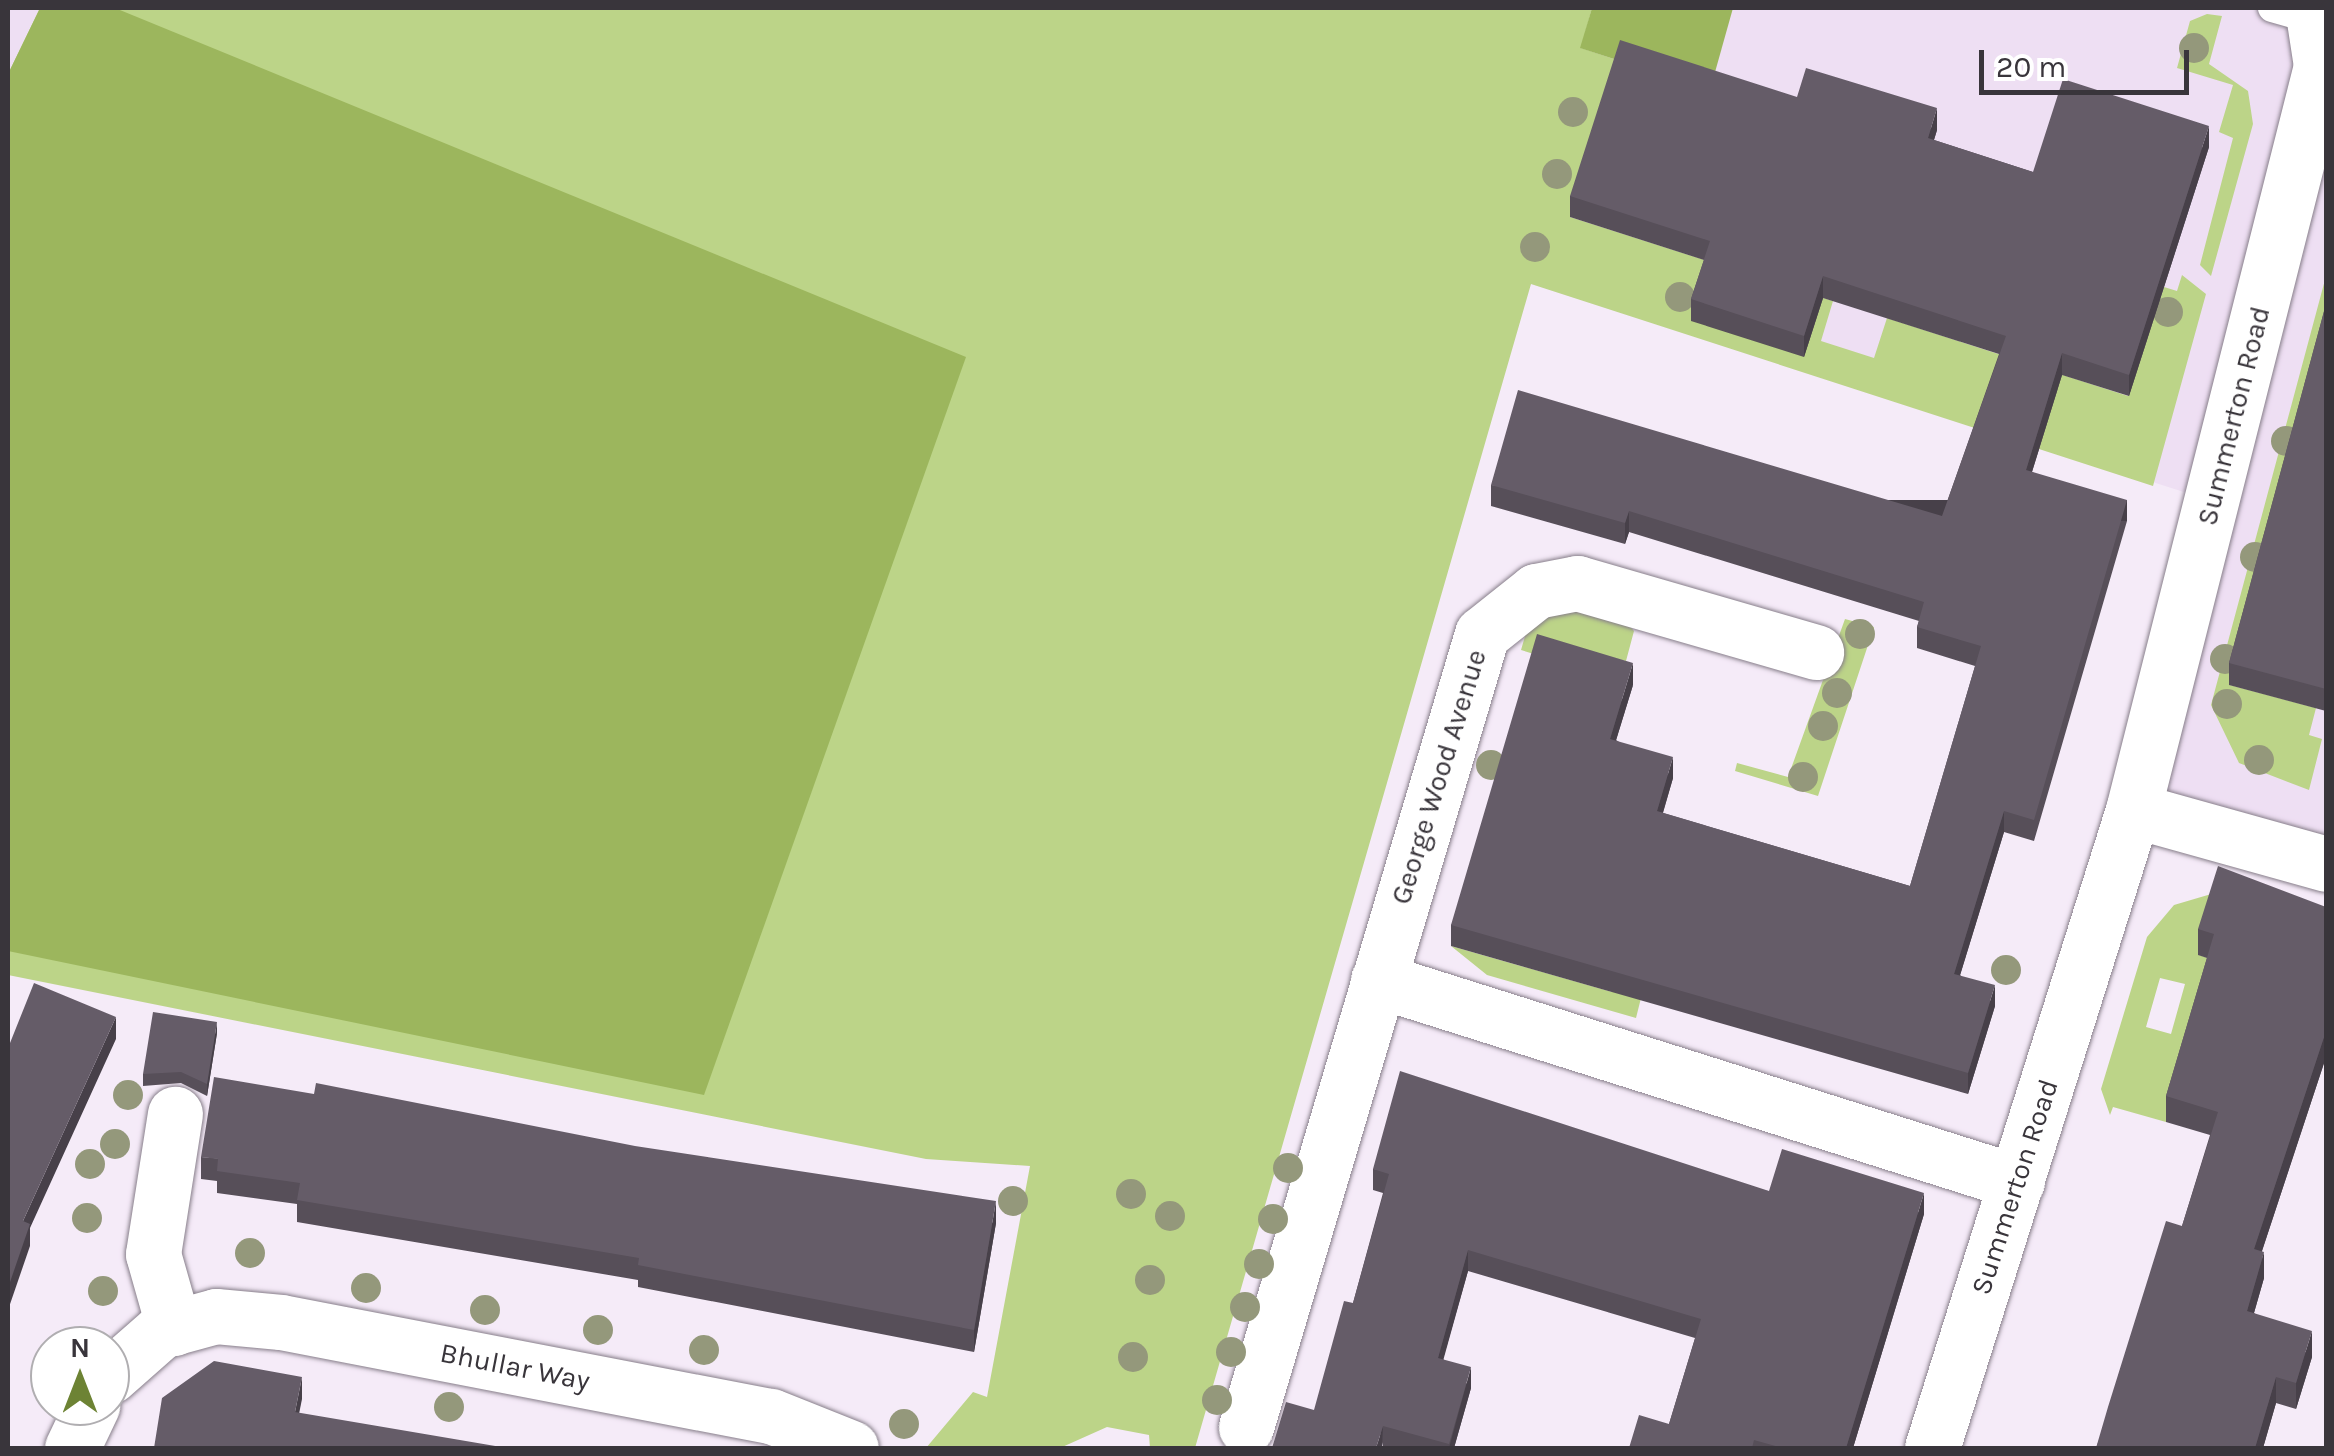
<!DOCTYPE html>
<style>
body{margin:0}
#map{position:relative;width:2334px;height:1456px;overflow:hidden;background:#f5ebf8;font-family:Karla,sans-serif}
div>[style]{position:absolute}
.built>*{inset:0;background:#eedff3}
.green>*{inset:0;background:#bcd488}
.forest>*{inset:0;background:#9cb65d}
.roads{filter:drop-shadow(0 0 2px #877e8a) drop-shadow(0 0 2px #877e8a)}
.service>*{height:28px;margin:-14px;padding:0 14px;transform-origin:14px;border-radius:14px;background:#fff}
.minor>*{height:55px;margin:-27.5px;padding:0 27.5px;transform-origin:27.5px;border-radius:27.5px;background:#fff}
.trees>*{width:30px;height:30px;margin:-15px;border-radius:50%;background:#94987b}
.wall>*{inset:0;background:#574f59}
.shaded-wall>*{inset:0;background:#474049;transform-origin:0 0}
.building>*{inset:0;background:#655c68}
span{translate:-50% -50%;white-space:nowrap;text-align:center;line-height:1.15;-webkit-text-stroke:10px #fff;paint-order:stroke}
.street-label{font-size:28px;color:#39353b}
.frame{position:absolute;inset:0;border:10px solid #39353b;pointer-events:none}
.north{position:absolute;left:30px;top:1326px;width:100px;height:100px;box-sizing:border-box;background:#fff;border:2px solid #b0aeb1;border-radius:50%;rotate:0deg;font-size:28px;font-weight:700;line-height:40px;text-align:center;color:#39353b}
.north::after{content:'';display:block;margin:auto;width:35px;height:45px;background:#6d8334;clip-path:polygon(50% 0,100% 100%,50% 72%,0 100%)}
.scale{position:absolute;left:1979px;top:50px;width:210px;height:45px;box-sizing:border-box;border:5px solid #39353b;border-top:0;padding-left:12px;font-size:30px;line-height:35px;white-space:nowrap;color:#39353b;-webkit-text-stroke:8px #fff;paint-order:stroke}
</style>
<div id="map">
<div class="built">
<div style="clip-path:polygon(8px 8px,40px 8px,8px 74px)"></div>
<div style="clip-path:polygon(1592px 8px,2326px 8px,2326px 864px,2133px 810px,2212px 501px,1516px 279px)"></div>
</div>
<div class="green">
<div style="clip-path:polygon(40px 8px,1592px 8px,1581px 48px,1620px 61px,1570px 217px,1833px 301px,1821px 341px,1874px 358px,1887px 318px,2128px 396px,2164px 287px,2177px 291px,2182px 275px,2206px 294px,2153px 486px,1531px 284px,1195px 1448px,1150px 1448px,1149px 1435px,1107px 1427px,1060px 1448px,926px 1448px,973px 1392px,987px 1397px,1030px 1166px,926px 1159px,8px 975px,8px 74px)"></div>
<div style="clip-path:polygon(2207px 14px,2222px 16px,2209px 64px,2248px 91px,2253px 124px,2211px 276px,2200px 265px,2233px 138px,2219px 132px,2233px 85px,2177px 68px,2190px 21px)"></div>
<div style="clip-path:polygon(2326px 276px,2326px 327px,2230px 685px,2316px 708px,2309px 735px,2322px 739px,2309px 790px,2239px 763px,2211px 705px)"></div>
<div style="clip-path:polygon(1561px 605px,1627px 623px,1634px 631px,1626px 661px,1542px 642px,1537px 655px,1521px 650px,1528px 626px)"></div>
<div style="clip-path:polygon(1845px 619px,1874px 627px,1818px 796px,1735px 771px,1737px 763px,1788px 777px)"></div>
<div style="clip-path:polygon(evenodd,2218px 892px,2199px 955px,2214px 960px,2166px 1122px,2113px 1107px,2110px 1115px,2101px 1089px,2147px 937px,2174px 905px,2218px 892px,2160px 978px,2185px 984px,2171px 1034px,2146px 1027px,2160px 978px)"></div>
<div style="clip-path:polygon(1451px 946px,1612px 992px,1646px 978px,1636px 1018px,1487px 975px)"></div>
</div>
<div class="forest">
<div style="clip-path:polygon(40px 8px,115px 8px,966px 357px,704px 1095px,8px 951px,8px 74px)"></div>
<div style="clip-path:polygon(1592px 8px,1733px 8px,1710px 90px,1580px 48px)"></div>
</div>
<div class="roads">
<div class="service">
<div style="left:2272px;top:8px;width:44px;rotate:15.9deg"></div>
</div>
<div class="minor">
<div style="left:2314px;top:20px;width:47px;rotate:81.3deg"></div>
<div style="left:2321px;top:66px;width:767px;rotate:104.18deg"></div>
<div style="left:2133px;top:810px;width:200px;rotate:15.6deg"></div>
<div style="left:1378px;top:980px;width:670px;rotate:17.54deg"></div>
<div style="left:174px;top:1328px;width:77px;rotate:-105.8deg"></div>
<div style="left:153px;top:1254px;width:142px;rotate:-81.1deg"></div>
<div style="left:110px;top:1376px;width:68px;rotate:-41.4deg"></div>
<div style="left:161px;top:1331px;width:57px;rotate:-15.3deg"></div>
<div style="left:216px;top:1316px;width:65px;rotate:5.3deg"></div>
<div style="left:281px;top:1322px;width:499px;rotate:10.9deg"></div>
<div style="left:771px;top:1416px;width:86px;rotate:21.8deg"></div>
<div style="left:1246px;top:1427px;width:827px;rotate:-73.43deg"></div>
<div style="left:1482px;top:634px;width:69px;rotate:-38.5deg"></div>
<div style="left:1536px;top:591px;width:42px;rotate:-11deg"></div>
<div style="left:1577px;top:583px;width:249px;rotate:16.1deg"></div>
<div style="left:72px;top:1448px;width:47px;rotate:-64.5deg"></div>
<div style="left:1932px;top:1448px;width:669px;rotate:-72.51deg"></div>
</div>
</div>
<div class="trees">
<div style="left:2194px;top:48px"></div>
<div style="left:1573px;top:112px"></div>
<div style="left:1557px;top:174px"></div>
<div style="left:1535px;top:247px"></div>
<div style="left:1680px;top:297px"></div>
<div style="left:2168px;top:312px"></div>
<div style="left:2286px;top:441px"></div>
<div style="left:2255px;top:557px"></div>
<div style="left:1860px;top:634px"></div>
<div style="left:2225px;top:659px"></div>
<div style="left:1837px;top:693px"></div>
<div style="left:2227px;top:704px"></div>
<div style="left:1823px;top:726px"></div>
<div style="left:2259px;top:760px"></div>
<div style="left:1491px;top:765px"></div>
<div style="left:1803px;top:777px"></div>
<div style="left:2006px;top:970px"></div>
<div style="left:128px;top:1095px"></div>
<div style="left:115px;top:1144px"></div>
<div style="left:90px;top:1164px"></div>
<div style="left:1288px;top:1168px"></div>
<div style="left:1131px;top:1194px"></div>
<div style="left:1013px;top:1201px"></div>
<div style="left:1170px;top:1216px"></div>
<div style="left:87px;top:1218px"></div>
<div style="left:1273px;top:1219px"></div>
<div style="left:250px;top:1253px"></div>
<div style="left:1259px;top:1264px"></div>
<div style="left:1150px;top:1280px"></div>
<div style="left:366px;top:1288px"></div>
<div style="left:103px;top:1291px"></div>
<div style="left:1245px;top:1307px"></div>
<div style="left:485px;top:1310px"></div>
<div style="left:598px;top:1330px"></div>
<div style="left:704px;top:1350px"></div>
<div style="left:1231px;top:1352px"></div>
<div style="left:1133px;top:1357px"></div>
<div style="left:1217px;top:1400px"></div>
<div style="left:449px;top:1407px"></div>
<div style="left:904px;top:1424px"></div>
</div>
<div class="wall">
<div style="clip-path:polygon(1797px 97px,1937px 130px,1934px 140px,2033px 172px,2209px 147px,2129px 396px,2062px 375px,2032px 472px,2127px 521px,2034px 841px,2004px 832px,1960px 975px,1995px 1006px,1968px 1094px,1451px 946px,1451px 925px,1633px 685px,1616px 740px,1673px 778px,1663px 813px,1910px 886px,1975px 666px,1917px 648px,1917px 627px,1919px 621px,1629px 532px,1625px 544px,1491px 506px,1491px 485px,1942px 516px,1999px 354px,1823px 298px,1804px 357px,1691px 321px,1691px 299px,1704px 260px,1570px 217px,1570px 196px)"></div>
<div style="clip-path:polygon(2326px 304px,2326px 711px,2229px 685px,2229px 663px)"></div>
<div style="clip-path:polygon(2326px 907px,2326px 1057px,2262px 1251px,2264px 1278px,2254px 1313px,2312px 1357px,2296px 1409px,2276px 1403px,2263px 1448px,2096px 1448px,2182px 1226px,2210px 1135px,2166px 1122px,2166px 1096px,2207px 958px,2198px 955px,2198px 929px)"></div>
<div style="clip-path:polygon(217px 1033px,207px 1096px,181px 1083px,143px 1086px,143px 1074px)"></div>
<div style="clip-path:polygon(201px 1157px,996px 1223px,974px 1352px,638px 1287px,638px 1280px,297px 1222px,297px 1204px,217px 1193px,217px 1181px,201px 1179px)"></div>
<div style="clip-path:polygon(1373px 1169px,1769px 1191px,1924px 1214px,1853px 1448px,1629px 1448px,1669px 1424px,1695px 1338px,1468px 1271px,1443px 1359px,1471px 1388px,1454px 1448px,1383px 1447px,1353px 1303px,1383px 1193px,1373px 1190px)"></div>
</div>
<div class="shaded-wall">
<div style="clip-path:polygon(1937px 108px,1937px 130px,1928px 159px,1928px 138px)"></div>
<div style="clip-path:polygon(2209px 126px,2209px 147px,2129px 396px,2129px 375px)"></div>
<div style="clip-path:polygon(1823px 276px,1823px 298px,1804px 357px,1804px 336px)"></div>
<div style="clip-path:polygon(2062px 353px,2062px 375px,2026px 491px,2026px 470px)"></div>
<div style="left:2127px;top:500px;width:21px;height:333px;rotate:90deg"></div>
<div style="clip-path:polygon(1629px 511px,1629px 532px,1625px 544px,1625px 523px)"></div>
<div style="clip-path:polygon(1633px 663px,1633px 685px,1610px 760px,1610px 739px)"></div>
<div style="clip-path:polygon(1673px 757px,1673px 778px,1657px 832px,1657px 811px)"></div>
<div style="clip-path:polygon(2004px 811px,2004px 832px,1954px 995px,1954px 974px)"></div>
<div style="clip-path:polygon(1995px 985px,1995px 1006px,1968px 1094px,1968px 1073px)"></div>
<div style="clip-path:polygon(116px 1017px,116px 1039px,30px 1228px,30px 1246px,8px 1310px,8px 1288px,23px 1221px)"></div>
<div style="clip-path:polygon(217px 1022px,217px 1033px,207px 1096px,207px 1084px)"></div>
<div style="clip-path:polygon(2326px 1031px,2326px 1057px,2254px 1275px,2254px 1249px)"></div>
<div style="clip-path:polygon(1924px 1193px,1924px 1214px,1853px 1448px,1846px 1448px)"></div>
<div style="clip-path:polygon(996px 1201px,996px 1223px,974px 1352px,974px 1330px)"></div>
<div style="clip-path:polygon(1468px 1250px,1468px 1271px,1438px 1379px,1438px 1358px)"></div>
<div style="clip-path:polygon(2264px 1252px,2264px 1278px,2247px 1337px,2247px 1311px)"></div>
<div style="clip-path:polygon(2312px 1331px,2312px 1357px,2296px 1409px,2296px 1383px)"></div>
<div style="clip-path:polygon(1471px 1367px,1471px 1388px,1454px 1448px,1449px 1448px)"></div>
<div style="clip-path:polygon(302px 1377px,302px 1399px,295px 1434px,295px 1412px)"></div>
<div style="clip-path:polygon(2276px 1377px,2276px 1403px,2263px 1448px,2255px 1448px)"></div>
<div style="clip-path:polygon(1383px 1426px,1382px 1448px,1376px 1448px)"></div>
</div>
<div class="building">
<div style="clip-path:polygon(1620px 40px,1797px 97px,1806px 68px,1937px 108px,1928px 138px,2033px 172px,2063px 79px,2209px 126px,2129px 375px,2062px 353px,2026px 470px,2127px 500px,2034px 820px,2004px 811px,1954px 974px,1995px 985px,1968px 1073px,1451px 925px,1537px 634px,1633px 663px,1610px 739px,1673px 757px,1657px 811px,1910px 886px,1981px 646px,1917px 627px,1924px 602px,1629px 511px,1625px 523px,1491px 485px,1518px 390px,1942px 516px,2006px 336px,1823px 276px,1804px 336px,1691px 299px,1710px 241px,1570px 196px)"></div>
<div style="clip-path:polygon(2326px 304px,2326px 689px,2229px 663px)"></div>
<div style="clip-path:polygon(2218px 866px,2326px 907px,2326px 1031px,2254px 1249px,2264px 1252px,2247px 1311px,2312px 1331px,2296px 1383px,2276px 1377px,2255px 1448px,2096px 1448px,2108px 1407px,2166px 1221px,2182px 1226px,2218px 1112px,2166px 1096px,2214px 934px,2198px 929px)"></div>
<div style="clip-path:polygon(34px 983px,116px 1017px,23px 1221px,30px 1224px,8px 1288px,8px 1048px)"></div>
<div style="clip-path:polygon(153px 1012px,217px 1022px,207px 1084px,181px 1072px,143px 1074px)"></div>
<div style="clip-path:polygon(1400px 1071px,1769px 1191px,1782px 1149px,1924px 1193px,1846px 1448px,1783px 1448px,1754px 1440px,1752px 1448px,1629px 1448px,1639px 1415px,1669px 1424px,1701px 1319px,1468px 1250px,1438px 1358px,1471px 1367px,1449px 1444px,1383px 1426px,1376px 1448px,1272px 1448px,1286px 1402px,1314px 1410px,1344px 1301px,1353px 1303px,1389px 1174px,1373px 1169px)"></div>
<div style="clip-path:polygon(214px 1077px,314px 1094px,316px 1083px,635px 1146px,996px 1201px,974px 1330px,638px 1265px,639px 1258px,297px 1200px,300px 1183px,217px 1171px,218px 1159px,201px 1157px)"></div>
<div style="clip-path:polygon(214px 1361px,302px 1377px,295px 1412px,507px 1448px,154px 1448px,162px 1398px)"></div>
</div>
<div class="street-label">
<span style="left:2234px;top:416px;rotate:-76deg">Summerton Road</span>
<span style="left:1439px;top:777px;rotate:-73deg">George Wood Avenue</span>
<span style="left:2015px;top:1187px;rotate:-72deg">Summerton Road</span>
<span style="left:515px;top:1367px;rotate:11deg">Bhullar Way</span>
</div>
<div class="frame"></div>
<div class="north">N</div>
<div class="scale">20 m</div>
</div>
